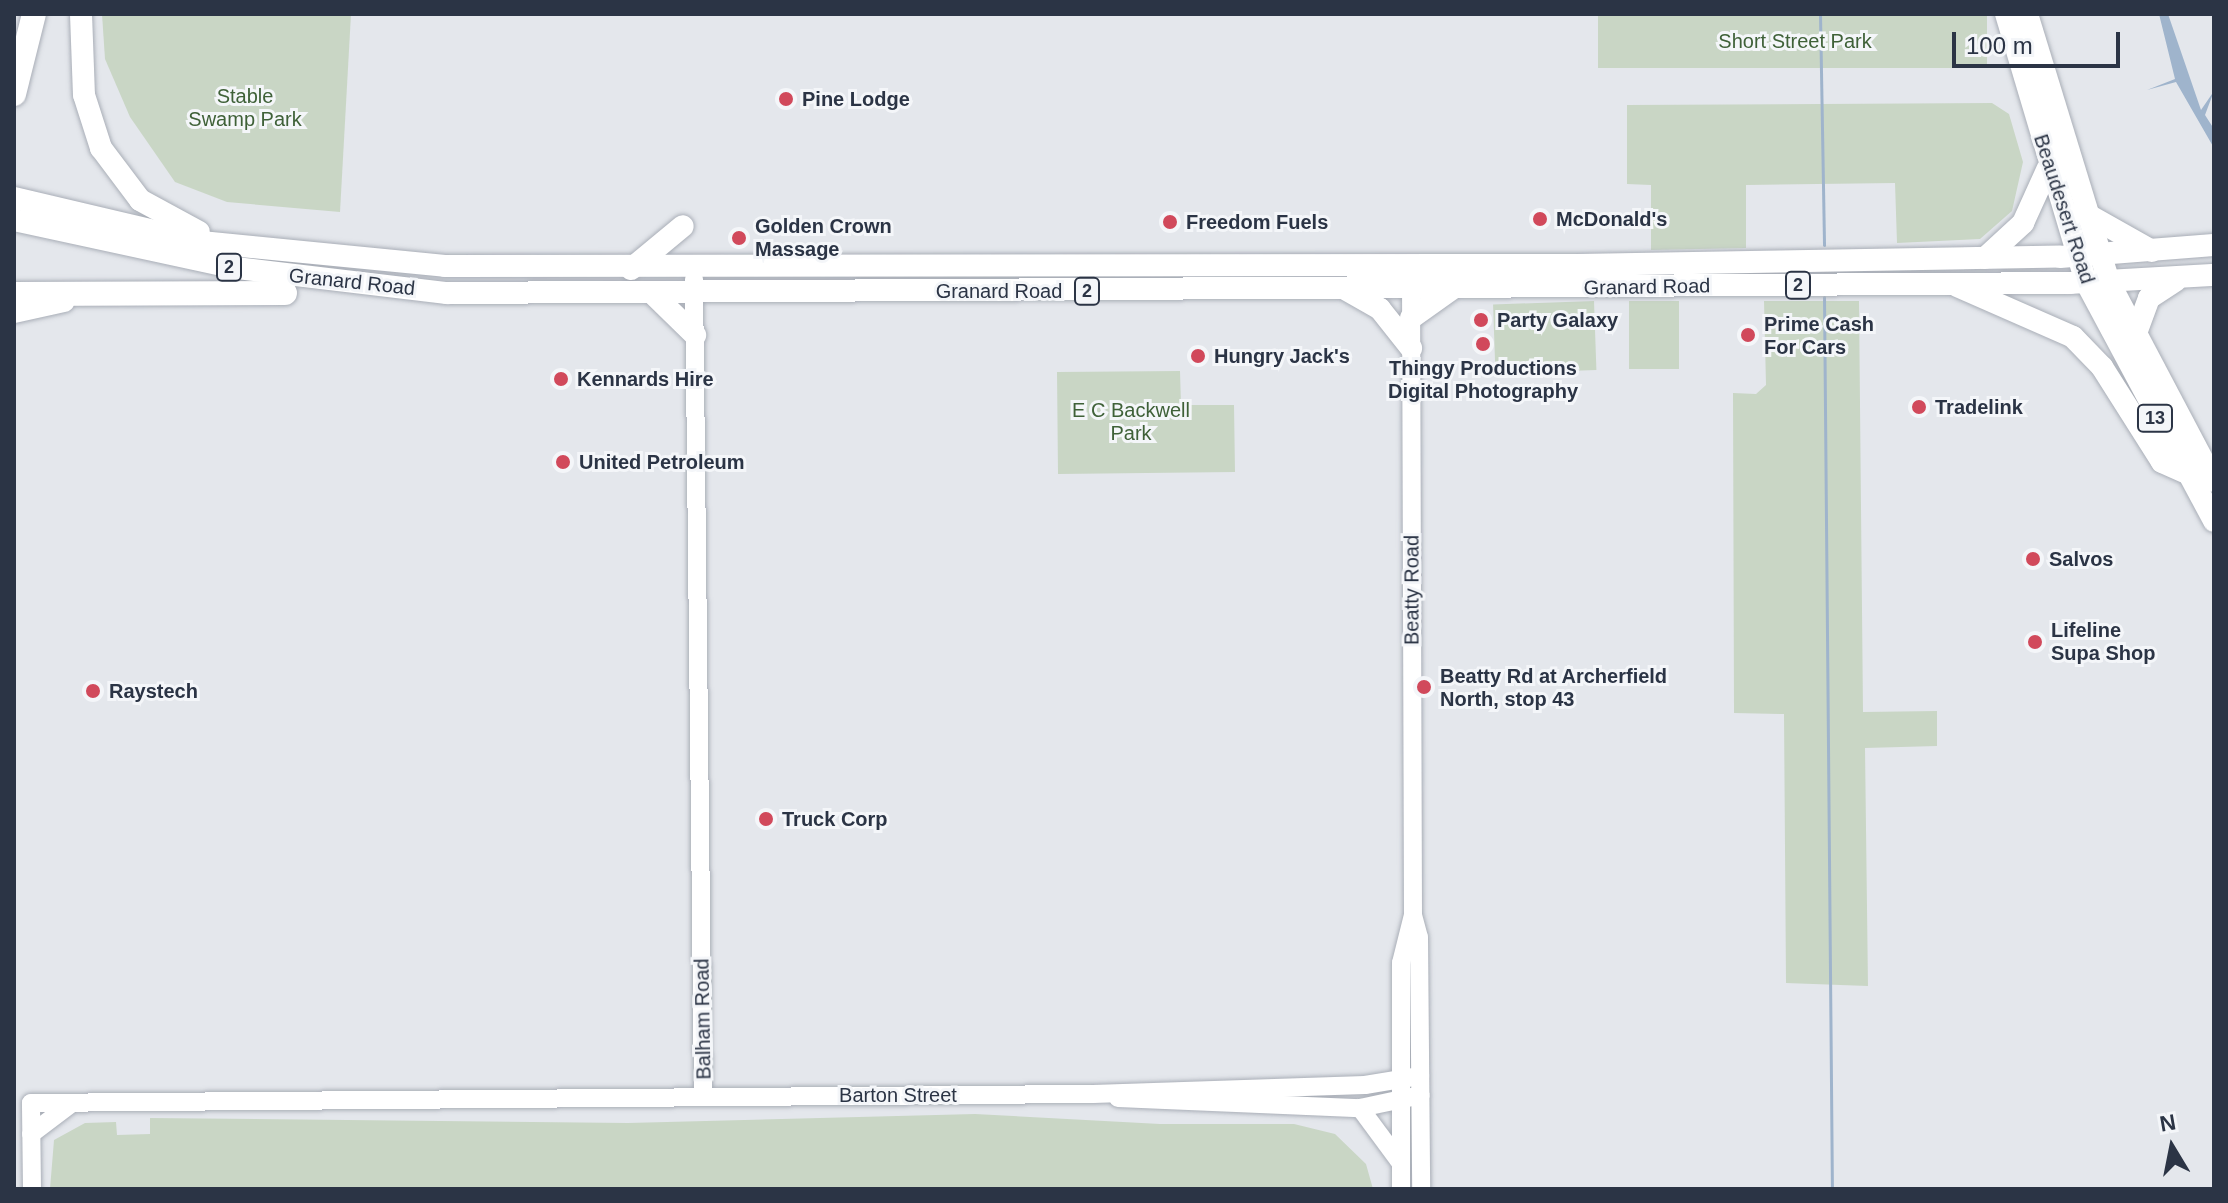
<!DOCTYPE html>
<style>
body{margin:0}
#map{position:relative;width:2228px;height:1203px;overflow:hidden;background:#e4e7ec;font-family:Helvetica,sans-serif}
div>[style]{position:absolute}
.green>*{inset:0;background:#c9d6c5;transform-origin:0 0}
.water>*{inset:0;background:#9fb4cc}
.stream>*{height:3px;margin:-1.5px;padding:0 1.5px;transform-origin:1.5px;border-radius:1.5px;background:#9fb4cc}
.roads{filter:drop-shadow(0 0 2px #a9aeb7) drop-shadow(0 0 2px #a9aeb7)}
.secondary>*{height:18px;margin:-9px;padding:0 9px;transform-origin:9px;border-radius:9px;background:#fff}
.trunk>*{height:22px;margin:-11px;padding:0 11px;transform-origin:11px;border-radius:11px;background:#fff}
.motorway>*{height:24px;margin:-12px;padding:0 12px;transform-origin:12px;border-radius:12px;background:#fff}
.dots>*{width:22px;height:22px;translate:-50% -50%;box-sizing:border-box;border:4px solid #f4f6f9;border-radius:50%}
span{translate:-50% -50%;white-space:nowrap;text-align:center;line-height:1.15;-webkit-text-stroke:6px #f4f6f9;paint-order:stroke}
.shield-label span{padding:2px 6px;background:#f4f6f9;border:2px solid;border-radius:6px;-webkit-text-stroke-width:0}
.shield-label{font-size:18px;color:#2b3445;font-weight:700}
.park-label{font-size:20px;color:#3f6138}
.poi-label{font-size:20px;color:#2b3445;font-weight:700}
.left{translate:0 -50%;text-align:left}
.street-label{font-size:20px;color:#2b3445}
.frame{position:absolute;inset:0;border:16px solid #2b3445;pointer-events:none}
.north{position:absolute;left:2132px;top:1107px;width:80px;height:80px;-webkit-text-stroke:6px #f4f6f9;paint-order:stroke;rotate:350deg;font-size:22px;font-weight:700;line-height:32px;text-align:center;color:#2b3445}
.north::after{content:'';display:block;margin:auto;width:28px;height:36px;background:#2b3445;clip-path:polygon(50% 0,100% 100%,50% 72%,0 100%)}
.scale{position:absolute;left:1952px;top:32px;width:168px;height:36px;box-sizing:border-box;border:4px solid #2b3445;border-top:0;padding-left:10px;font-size:24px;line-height:28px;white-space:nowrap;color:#2b3445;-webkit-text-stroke:6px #f4f6f9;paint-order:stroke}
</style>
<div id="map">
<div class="green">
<div style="clip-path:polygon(102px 14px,351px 14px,340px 212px,227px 202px,175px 182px,130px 117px,105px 59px)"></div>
<div style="left:1598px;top:14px;width:389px;height:54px"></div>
<div style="clip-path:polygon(1992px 103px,2009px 114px,2023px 162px,2012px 211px,1980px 239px,1897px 243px,1895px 183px,1746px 185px,1746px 248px,1651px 250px,1651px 185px,1627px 184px,1627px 105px)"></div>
<div style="left:1594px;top:301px;width:69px;height:101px;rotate:88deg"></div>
<div style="left:1629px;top:301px;width:50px;height:68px"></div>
<div style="clip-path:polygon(1764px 301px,1859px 301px,1863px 712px,1937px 711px,1937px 746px,1865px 748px,1868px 986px,1786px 983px,1784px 714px,1734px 713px,1733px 393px,1756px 394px,1766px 385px)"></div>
<div style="clip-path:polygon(1180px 371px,1181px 405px,1234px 405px,1235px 472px,1058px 474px,1057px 372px)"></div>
<div style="clip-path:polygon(975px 1114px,1160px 1124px,1294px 1124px,1335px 1134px,1366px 1164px,1373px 1189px,50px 1189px,54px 1140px,85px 1123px,116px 1122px,117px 1135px,150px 1134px,150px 1118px,628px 1123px)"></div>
</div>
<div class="water">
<div style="clip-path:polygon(2159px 14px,2168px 14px,2201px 110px,2214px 91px,2205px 115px,2214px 129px,2214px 148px,2176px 82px,2147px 90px,2175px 79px)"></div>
</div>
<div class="stream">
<div style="left:1820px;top:14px;width:231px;rotate:89deg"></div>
<div style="left:1824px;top:297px;width:892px;rotate:89.49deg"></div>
</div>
<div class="roads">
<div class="secondary">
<div style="left:1411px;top:277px;width:638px;rotate:89.82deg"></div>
<div style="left:1413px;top:915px;width:23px;rotate:75deg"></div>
<div style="left:1419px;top:937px;width:252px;rotate:89.5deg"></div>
<div style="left:694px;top:279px;width:817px;rotate:89.37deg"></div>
<div style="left:1118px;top:1098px;width:242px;rotate:2.4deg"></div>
<div style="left:1360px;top:1108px;width:62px;rotate:-12deg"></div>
<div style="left:1360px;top:1108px;width:67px;rotate:53.5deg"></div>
<div style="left:31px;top:1134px;width:51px;rotate:-37.1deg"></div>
<div style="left:32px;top:1189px;width:86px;rotate:-90.7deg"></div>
<div style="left:31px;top:1103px;width:1062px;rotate:-0.49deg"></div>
<div style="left:1093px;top:1094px;width:272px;rotate:-1.9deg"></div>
<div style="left:1365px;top:1085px;width:56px;rotate:-9.3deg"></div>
<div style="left:1401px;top:1189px;width:226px;rotate:-90deg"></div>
<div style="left:1401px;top:963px;width:49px;rotate:-76deg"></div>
</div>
<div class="trunk">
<div style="left:81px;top:14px;width:81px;rotate:87.9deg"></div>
<div style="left:84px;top:95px;width:56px;rotate:72.2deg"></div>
<div style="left:101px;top:148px;width:65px;rotate:53.1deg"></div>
<div style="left:140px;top:200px;width:67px;rotate:28.5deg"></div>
<div style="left:2006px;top:14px;width:280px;rotate:73.4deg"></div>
<div style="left:2086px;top:282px;width:271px;rotate:61.8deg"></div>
<div style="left:2027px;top:14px;width:280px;rotate:73deg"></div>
<div style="left:2109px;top:282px;width:225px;rotate:62.2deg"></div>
<div style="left:14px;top:198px;width:192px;rotate:13.2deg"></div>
<div style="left:201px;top:242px;width:245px;rotate:5.6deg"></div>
<div style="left:445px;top:266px;width:1133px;rotate:-0.05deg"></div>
<div style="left:1578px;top:265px;width:482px;rotate:-1deg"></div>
<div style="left:2060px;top:257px;width:154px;rotate:-4.5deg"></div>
<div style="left:2083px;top:212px;width:79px;rotate:29.5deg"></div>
<div style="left:14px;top:220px;width:227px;rotate:12.2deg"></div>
<div style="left:236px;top:268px;width:212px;rotate:6.8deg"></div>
<div style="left:447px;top:293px;width:1623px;rotate:-0.35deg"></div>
<div style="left:2070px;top:283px;width:144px;rotate:-3.2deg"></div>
<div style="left:1985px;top:258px;width:52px;rotate:-42.6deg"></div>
<div style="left:2023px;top:223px;width:60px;rotate:-65.6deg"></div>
<div style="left:631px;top:269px;width:67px;rotate:-39.6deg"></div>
<div style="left:1957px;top:286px;width:127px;rotate:23.7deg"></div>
<div style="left:2073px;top:337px;width:42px;rotate:46deg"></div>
<div style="left:2102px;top:367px;width:112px;rotate:57.7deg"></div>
<div style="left:2162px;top:462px;width:24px;rotate:24deg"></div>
<div style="left:1345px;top:289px;width:40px;rotate:29.7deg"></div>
<div style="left:1380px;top:309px;width:50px;rotate:51.5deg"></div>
<div style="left:653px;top:294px;width:59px;rotate:44.3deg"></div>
<div style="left:14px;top:312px;width:51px;rotate:-12.4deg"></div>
<div style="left:1411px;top:318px;width:50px;rotate:-35.3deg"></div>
<div style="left:2135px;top:336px;width:40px;rotate:-69.8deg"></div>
<div style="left:2149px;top:298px;width:31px;rotate:-33deg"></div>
</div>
<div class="motorway">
<div style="left:14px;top:94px;width:82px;rotate:-76deg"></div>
<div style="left:14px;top:294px;width:271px;rotate:-0.2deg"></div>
</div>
</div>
<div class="dots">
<div style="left:786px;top:99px;background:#d1495b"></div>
<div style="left:1540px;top:219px;background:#d1495b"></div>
<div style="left:1170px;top:222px;background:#d1495b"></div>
<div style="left:739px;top:238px;background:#d1495b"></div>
<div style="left:1481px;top:320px;background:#d1495b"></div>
<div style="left:1748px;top:335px;background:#d1495b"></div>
<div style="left:1483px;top:344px;background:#d1495b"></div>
<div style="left:1198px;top:356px;background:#d1495b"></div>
<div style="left:561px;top:379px;background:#d1495b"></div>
<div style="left:1919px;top:407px;background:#d1495b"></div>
<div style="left:563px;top:462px;background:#d1495b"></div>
<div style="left:2033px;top:559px;background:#d1495b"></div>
<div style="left:2035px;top:642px;background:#d1495b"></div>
<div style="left:1424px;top:687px;background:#d1495b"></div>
<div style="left:93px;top:691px;background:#d1495b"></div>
<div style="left:766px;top:819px;background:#d1495b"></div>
</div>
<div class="shield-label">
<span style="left:229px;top:267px">2</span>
<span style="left:1798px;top:285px">2</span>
<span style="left:1087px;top:291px">2</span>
<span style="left:2155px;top:418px">13</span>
</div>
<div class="park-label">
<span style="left:1795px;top:41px">Short Street Park</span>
<span style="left:245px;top:108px">Stable<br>Swamp Park</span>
<span style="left:1131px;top:422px">E C Backwell<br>Park</span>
</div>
<div class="poi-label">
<span class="left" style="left:802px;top:99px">Pine Lodge</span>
<span class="left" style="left:1556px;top:219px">McDonald's</span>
<span class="left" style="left:1186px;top:222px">Freedom Fuels</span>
<span class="left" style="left:755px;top:238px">Golden Crown<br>Massage</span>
<span class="left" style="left:1497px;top:320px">Party Galaxy</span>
<span class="left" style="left:1764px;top:336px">Prime Cash<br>For Cars</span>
<span class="left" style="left:1214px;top:356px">Hungry Jack's</span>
<span style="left:1483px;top:380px">Thingy Productions<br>Digital Photography</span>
<span class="left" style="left:577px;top:379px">Kennards Hire</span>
<span class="left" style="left:1935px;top:407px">Tradelink</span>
<span class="left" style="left:579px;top:462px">United Petroleum</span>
<span class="left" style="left:2049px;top:559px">Salvos</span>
<span class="left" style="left:2051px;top:642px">Lifeline<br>Supa Shop</span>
<span class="left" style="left:1440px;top:688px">Beatty Rd at Archerfield<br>North, stop 43</span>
<span class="left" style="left:109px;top:691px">Raystech</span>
<span class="left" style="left:782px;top:819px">Truck Corp</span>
</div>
<div class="street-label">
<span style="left:2064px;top:209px;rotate:72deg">Beaudesert Road</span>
<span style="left:352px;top:282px;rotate:6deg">Granard Road</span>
<span style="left:1647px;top:287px;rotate:-1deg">Granard Road</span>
<span style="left:999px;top:291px">Granard Road</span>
<span style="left:1412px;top:590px;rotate:-90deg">Beatty Road</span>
<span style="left:703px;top:1019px;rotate:-91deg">Balham Road</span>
<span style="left:898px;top:1095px">Barton Street</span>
</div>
<div class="frame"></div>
<div class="north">N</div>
<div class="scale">100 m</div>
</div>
